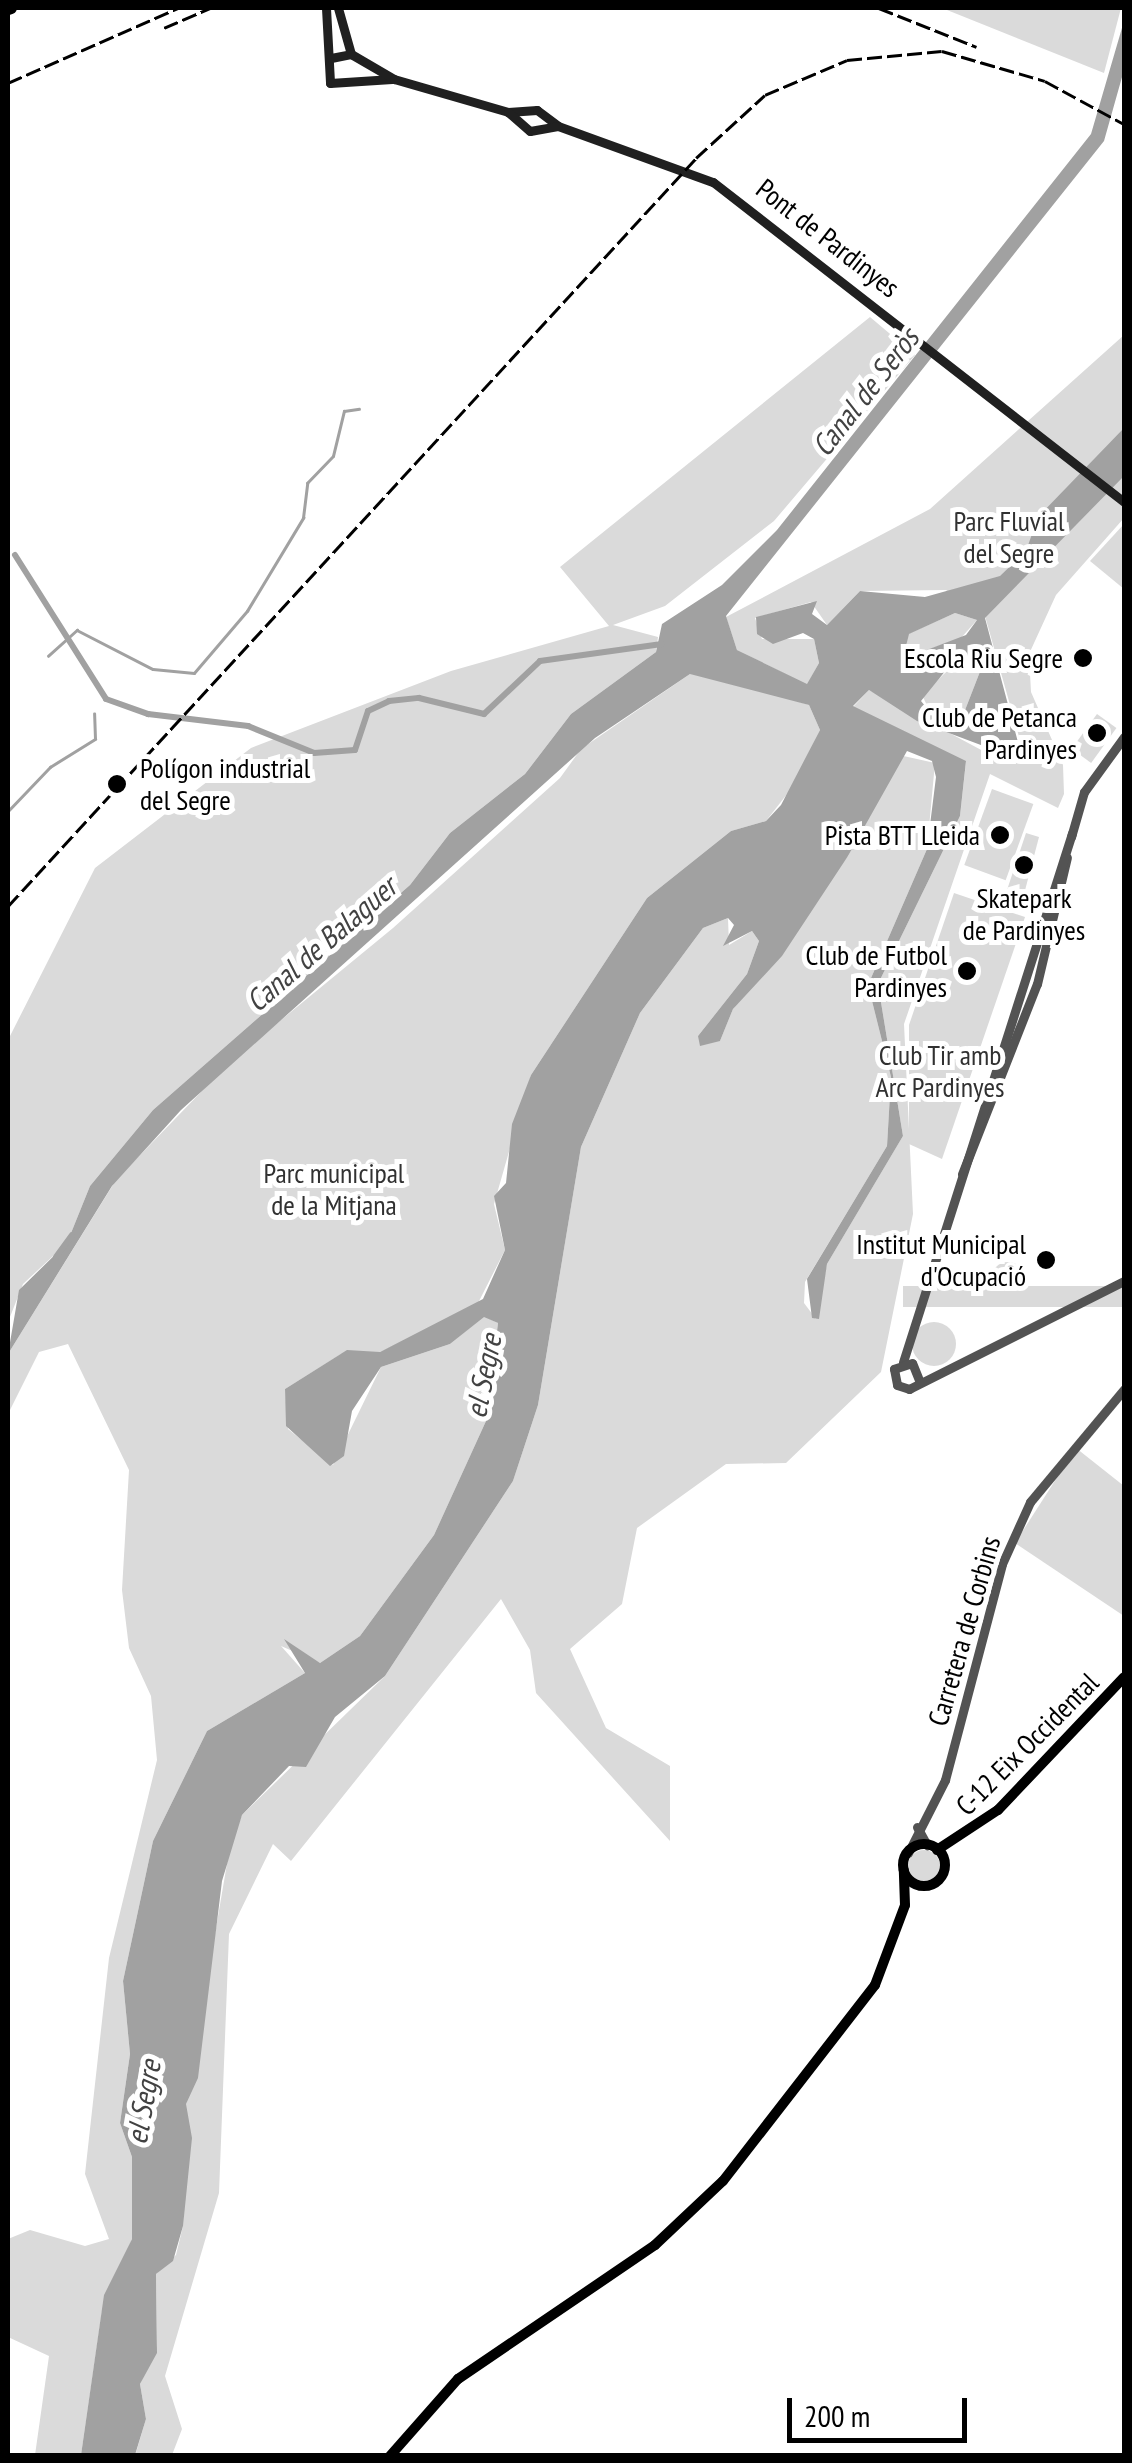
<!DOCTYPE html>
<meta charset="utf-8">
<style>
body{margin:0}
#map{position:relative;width:1132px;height:2463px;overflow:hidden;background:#fff;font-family:"PT Sans Narrow",sans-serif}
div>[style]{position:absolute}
.green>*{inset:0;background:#dadada;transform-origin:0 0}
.round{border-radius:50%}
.water>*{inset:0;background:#a1a1a1}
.stream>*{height:2.5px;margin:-1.25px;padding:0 1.25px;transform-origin:1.25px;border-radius:1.25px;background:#a1a1a1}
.canal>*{height:6px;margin:-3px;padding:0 3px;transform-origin:3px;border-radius:3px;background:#a1a1a1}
.tertiary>*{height:9px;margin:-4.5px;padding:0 4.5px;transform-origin:4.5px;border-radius:4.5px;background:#535353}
.secondary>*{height:9px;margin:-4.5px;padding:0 4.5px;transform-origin:4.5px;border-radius:4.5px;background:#202020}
.primary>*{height:10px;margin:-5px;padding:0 5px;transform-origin:5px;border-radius:5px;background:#000}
.primary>.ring{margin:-5px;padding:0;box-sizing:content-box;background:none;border:10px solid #000;border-radius:50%}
.trunk>*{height:11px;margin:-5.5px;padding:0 5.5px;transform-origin:5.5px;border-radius:5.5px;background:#000}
.rail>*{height:2.5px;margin-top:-1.25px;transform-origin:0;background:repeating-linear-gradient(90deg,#000 0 15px,transparent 0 20px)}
.dots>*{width:28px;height:28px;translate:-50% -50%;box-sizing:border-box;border:5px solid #fff;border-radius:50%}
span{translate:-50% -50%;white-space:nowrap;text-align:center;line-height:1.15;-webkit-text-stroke:10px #fff;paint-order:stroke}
.street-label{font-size:28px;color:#000}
.park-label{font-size:28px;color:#313131}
.poi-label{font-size:28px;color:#000}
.right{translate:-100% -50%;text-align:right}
.left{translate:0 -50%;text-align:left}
.water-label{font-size:30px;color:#424242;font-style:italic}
.frame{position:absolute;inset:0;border:10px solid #000;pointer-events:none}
.scale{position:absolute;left:787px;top:2398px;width:180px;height:45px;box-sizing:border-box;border:5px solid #000;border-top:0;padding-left:12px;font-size:30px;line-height:35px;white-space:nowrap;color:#000;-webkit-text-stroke:8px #fff;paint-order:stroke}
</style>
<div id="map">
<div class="green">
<div style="clip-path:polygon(942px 8px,1121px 8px,1104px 73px)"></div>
<div style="clip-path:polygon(870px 317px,915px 355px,774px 521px,665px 606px,613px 625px,658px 637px,656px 652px,571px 714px,525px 774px,450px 833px,410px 885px,153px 1110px,90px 1186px,67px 1243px,23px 1284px,8px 1322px,8px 1040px,95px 868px,251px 748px,451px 671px,609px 626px,560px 567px)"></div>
<div style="clip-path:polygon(1124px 335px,1124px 518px,1056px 595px,1029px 654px,1031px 692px,1063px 765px,1064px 794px,1058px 808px,990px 774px,904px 1024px,913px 1214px,881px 1372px,786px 1463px,726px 1464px,637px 1528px,622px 1604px,570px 1649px,606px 1728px,670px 1766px,670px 1841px,536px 1693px,530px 1650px,501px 1599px,291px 1861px,273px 1844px,229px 1934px,219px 2193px,165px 2376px,182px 2429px,172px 2455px,135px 2456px,146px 2419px,140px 2384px,157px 2346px,156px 2274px,176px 2255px,183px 2226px,186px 2104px,230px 1846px,242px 1815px,385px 1676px,513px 1481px,538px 1405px,581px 1147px,640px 1013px,703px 928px,728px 918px,729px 945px,752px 931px,759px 941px,747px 974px,698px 1036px,720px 1041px,733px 1009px,848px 856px,899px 755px,935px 763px,927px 849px,868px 985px,891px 1077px,887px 1146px,805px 1282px,804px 1303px,816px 1319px,827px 1264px,903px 1136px,878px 984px,960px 816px,966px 762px,853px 707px,869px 690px,985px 752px,1025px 758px,985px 616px,946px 590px,860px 591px,827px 625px,811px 602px,755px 618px,762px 639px,814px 639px,819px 663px,807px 685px,737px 650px,726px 617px,930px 509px)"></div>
<div style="clip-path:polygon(1124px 524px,1124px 589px,1090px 561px)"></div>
<div style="clip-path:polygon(955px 613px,977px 620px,961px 638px,924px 651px,906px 646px,908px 634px)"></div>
<div style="clip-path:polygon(966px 653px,981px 669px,960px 723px,937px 726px,922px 695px)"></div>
<div style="clip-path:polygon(711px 673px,809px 705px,820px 730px,791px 789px,766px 821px,731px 831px,647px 898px,531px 1075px,494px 1204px,505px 1250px,476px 1307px,380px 1352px,341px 1354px,285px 1389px,288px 1429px,333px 1465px,381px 1367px,450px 1344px,484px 1316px,498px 1323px,486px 1421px,434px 1535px,360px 1636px,320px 1663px,281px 1646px,305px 1673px,207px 1731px,153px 1841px,123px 1981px,130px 2054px,120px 2123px,132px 2157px,132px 2239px,102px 2311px,81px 2455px,35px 2455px,49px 2356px,8px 2337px,8px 2239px,30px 2230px,85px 2246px,109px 2239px,85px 2174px,109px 1958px,157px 1760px,151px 1696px,129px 1648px,122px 1590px,129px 1470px,68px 1344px,39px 1352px,8px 1414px,8px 1354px,116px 1180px,230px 1062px,393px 928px,560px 778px,581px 749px,690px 674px)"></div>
<div style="left:1097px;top:714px;width:24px;height:43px;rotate:36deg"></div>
<div style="left:992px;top:789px;width:44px;height:81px;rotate:20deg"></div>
<div style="clip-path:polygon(1026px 833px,1039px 837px,1023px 898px,1006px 893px)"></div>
<div style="clip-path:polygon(954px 893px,1025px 917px,942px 1159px,909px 1144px,909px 1025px)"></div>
<div class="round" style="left:991px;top:1262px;width:34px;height:34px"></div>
<div style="left:1124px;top:1286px;width:21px;height:221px;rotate:90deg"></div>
<div class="round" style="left:912px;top:1322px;width:44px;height:44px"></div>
<div style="clip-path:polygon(1076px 1448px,1124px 1486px,1124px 1616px,1015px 1543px)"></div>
<div class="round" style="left:908px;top:1850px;width:32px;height:32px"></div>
</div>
<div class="water">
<div style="clip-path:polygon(evenodd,1124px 21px,1124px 70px,1104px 141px,726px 616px,737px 650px,807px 684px,819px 663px,814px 639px,803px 633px,773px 644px,757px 634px,756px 617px,817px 601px,812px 614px,827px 625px,860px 591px,925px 597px,1000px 576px,1026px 551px,1038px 517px,1124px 428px,1124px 476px,985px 618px,1023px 761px,917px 721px,869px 690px,853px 706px,966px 761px,960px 816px,878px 984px,903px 1136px,827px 1264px,819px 1319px,812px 1318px,807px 1279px,887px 1146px,891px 1077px,868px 985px,927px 849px,936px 777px,932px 761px,907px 751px,848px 856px,782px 956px,733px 1009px,720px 1041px,700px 1046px,698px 1036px,747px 974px,759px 941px,752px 931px,723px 946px,734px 925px,728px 918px,703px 928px,640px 1013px,581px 1147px,538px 1405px,513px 1481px,385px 1676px,335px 1717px,306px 1767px,289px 1766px,242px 1815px,222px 1881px,198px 2078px,186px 2104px,192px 2138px,183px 2226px,173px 2261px,156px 2274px,157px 2353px,140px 2384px,146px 2419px,135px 2455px,81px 2455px,104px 2295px,132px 2239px,132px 2157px,120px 2123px,130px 2054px,123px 1981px,153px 1841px,207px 1731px,305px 1673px,284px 1639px,320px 1663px,360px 1636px,434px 1535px,486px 1421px,498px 1323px,484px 1317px,450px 1344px,381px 1367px,352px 1411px,344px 1456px,330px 1466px,286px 1426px,285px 1389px,347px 1350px,380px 1352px,483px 1299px,505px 1250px,494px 1196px,506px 1183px,512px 1124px,531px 1075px,647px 898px,731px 831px,766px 821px,781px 805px,820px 730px,809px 705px,690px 674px,595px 738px,181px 1110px,112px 1186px,8px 1354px,19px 1290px,67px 1243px,90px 1186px,153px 1110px,410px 885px,450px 833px,525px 774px,571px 714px,656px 652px,662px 624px,722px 585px,777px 530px,1091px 134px,1124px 21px,955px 613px,977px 620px,966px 635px,924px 651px,906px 646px,909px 634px,955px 613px,1124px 21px,959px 654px,978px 658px,981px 669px,960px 723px,943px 728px,921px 701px,959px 654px)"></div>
</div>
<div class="stream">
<div style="left:48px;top:656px;width:39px;rotate:-42deg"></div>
<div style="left:77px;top:630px;width:85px;rotate:27.2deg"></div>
<div style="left:153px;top:669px;width:41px;rotate:5.6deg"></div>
<div style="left:194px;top:673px;width:82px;rotate:-49.5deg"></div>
<div style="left:247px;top:611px;width:109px;rotate:-58.9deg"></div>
<div style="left:303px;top:518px;width:35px;rotate:-83deg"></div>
<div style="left:307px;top:483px;width:37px;rotate:-46deg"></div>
<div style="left:333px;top:456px;width:46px;rotate:-76.3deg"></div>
<div style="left:344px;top:411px;width:15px;rotate:-8deg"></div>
<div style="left:8px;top:811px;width:61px;rotate:-46.3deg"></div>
<div style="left:50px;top:767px;width:53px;rotate:-31.9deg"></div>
<div style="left:95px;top:739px;width:25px;rotate:-92deg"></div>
</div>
<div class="canal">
<div style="left:15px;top:555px;width:170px;rotate:57.7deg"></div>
<div style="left:106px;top:699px;width:45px;rotate:19.7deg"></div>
<div style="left:148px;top:714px;width:101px;rotate:6.8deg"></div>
<div style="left:248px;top:726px;width:71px;rotate:22.2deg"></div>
<div style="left:314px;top:753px;width:41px;rotate:-4.2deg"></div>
<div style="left:355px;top:750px;width:41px;rotate:-71.6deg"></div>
<div style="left:368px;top:711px;width:23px;rotate:-25deg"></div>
<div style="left:389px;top:701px;width:30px;rotate:-6deg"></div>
<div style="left:419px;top:698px;width:67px;rotate:13.8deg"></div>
<div style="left:484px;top:714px;width:77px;rotate:-43.4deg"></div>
<div style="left:540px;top:661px;width:123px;rotate:-7.9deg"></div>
<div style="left:56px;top:1257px;width:27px;rotate:-54deg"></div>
</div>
<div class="tertiary">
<div style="left:1071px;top:837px;width:47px;rotate:-73.9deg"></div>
<div style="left:1084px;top:792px;width:68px;rotate:-54deg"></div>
<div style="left:962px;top:1174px;width:204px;rotate:-68.5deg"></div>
<div style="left:1037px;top:984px;width:130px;rotate:-76.7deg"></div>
<div style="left:903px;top:1362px;width:555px;rotate:-72.28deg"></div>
<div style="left:919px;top:1380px;width:18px;rotate:-112deg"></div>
<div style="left:912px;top:1363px;width:19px;rotate:162deg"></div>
<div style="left:894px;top:1369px;width:16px;rotate:79deg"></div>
<div style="left:897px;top:1385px;width:13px;rotate:18deg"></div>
<div style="left:909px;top:1389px;width:241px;rotate:-26.7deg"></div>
<div style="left:917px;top:1827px;width:21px;rotate:61deg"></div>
<div style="left:908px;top:1853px;width:82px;rotate:-63.1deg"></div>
<div style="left:945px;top:1780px;width:223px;rotate:-75.2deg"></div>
<div style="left:1002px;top:1564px;width:68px;rotate:-65.7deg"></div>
<div style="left:1030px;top:1502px;width:147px;rotate:-50.2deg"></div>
</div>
<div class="secondary">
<div style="left:326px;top:8px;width:75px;rotate:86.9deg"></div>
<div style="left:330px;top:83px;width:62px;rotate:-3.7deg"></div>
<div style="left:338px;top:8px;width:48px;rotate:74.2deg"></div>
<div style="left:331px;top:58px;width:20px;rotate:-11deg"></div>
<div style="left:351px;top:54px;width:50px;rotate:30.2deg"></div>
<div style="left:394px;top:79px;width:119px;rotate:16.1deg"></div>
<div style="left:508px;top:112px;width:29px;rotate:-4deg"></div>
<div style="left:537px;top:110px;width:26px;rotate:37deg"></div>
<div style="left:558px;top:126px;width:165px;rotate:19.9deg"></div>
<div style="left:713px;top:182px;width:521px;rotate:37.9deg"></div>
<div style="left:508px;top:112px;width:29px;rotate:41deg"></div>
<div style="left:530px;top:131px;width:28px;rotate:-10deg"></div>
</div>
<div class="primary">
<div class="ring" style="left:903px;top:1844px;width:32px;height:32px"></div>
<div style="left:937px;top:1850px;width:73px;rotate:-33.3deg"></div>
<div style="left:998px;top:1810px;width:183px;rotate:-46.5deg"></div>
<div style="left:390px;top:2456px;width:103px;rotate:-48.6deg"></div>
<div style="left:458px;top:2379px;width:238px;rotate:-34.2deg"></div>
<div style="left:655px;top:2245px;width:93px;rotate:-43.3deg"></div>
<div style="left:723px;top:2181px;width:248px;rotate:-52.2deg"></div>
<div style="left:875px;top:1985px;width:85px;rotate:-69.4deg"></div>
<div style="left:905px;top:1905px;width:35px;rotate:-92deg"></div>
</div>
<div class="trunk">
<div style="left:8px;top:9px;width:3px;rotate:-18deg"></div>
</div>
<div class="rail">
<div style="left:879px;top:8px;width:105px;rotate:21.7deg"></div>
<div style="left:164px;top:28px;width:50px;rotate:-23.5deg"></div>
<div style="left:8px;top:83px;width:186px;rotate:-23.8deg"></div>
<div style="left:8px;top:906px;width:1016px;rotate:-47.39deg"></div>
<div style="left:696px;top:158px;width:93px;rotate:-42.4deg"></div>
<div style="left:765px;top:95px;width:89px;rotate:-23.1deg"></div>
<div style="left:847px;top:60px;width:95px;rotate:-5.4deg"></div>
<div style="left:942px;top:51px;width:107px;rotate:16.2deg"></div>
<div style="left:1045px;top:81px;width:90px;rotate:28.6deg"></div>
</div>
<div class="dots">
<div style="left:1083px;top:658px;background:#000"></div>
<div style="left:1097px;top:733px;background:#000"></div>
<div style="left:117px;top:784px;background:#000"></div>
<div style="left:1000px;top:835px;background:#000"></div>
<div style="left:1024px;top:865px;background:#000"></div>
<div style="left:967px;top:971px;background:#000"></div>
<div style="left:1046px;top:1260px;background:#000"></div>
</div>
<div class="street-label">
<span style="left:828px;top:238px;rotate:38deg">Pont de Pardinyes</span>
<span style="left:964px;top:1631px;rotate:-74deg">Carretera de Corbins</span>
<span style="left:1027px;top:1744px;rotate:-45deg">C-12 Eix Occidental</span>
</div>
<div class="park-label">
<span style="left:1009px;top:537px">Parc Fluvial<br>del Segre</span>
<span style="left:940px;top:1071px">Club Tir amb<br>Arc Pardinyes</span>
<span style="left:334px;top:1189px">Parc municipal<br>de la Mitjana</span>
</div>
<div class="poi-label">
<span class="right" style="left:1063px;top:658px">Escola Riu Segre</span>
<span class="right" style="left:1077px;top:733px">Club de Petanca<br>Pardinyes</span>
<span class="left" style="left:140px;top:784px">Polígon industrial<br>del Segre</span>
<span class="right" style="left:980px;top:835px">Pista BTT Lleida</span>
<span style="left:1024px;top:914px">Skatepark<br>de Pardinyes</span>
<span class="right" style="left:947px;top:971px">Club de Futbol<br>Pardinyes</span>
<span class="right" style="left:1026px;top:1260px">Institut Municipal<br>d'Ocupació</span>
</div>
<div class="water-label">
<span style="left:865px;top:392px;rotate:-52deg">Canal de Seròs</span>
<span style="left:321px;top:944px;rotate:-41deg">Canal de Balaguer</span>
<span style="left:483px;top:1376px;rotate:-79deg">el Segre</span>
<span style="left:143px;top:2102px;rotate:-80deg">el Segre</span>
</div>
<div class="frame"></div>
<div class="scale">200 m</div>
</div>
